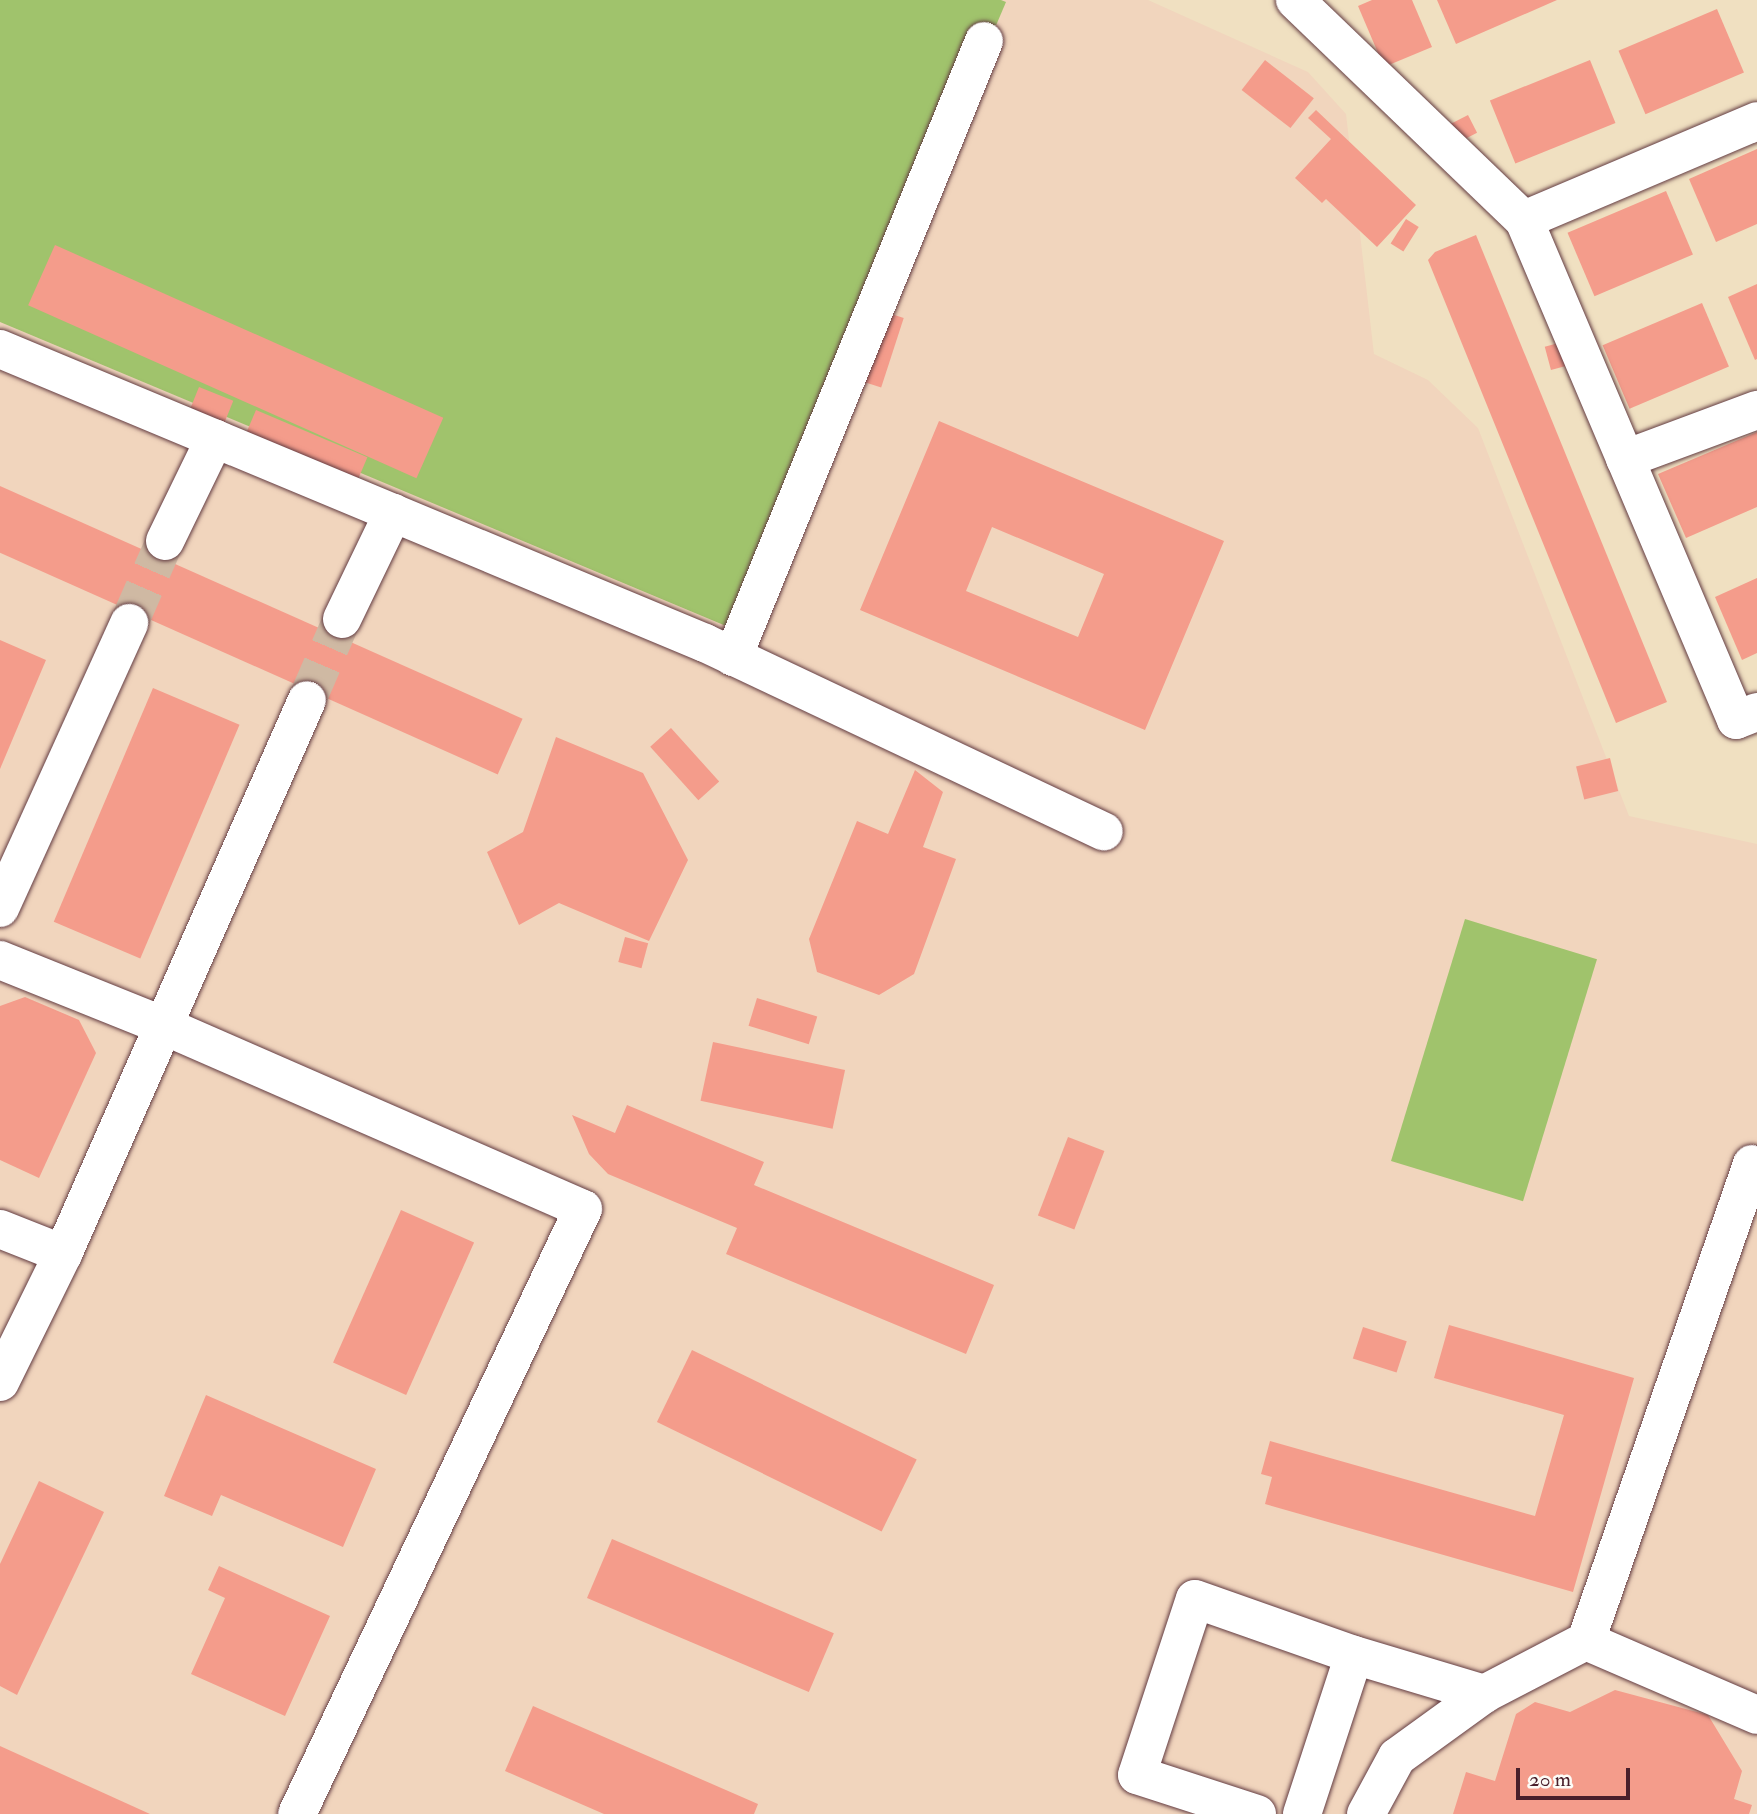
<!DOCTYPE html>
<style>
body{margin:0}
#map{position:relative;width:1757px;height:1814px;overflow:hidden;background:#f0e0c1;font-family:"IM FELL Double Pica",serif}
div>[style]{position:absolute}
.built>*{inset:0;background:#f1d5bd}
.green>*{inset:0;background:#a0c36c;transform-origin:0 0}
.building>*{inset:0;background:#f49c8b;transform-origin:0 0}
.minor-tunnel>*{height:38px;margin-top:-19px;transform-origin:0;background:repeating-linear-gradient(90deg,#cfb9a3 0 38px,transparent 0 57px)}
.roads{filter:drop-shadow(0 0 2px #633c42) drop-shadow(0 0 2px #633c42)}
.minor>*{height:38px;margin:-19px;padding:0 19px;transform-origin:19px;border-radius:19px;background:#fff}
span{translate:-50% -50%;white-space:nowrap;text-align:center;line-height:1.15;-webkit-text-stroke:6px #fdfcf7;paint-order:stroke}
.scale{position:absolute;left:1516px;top:1768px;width:114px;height:32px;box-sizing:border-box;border:4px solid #4a1f2b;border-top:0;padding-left:9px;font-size:21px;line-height:24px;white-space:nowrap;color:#4a1f2b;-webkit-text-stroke:5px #fdfcf7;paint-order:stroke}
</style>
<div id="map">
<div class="built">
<div style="clip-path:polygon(0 0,1148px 0,1308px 72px,1346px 114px,1374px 354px,1428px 380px,1478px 428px,1629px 816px,1757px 844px,1757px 1814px,0 1814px)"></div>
</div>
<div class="green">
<div style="clip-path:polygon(0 0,1001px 0,1006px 2px,738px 631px,0 322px)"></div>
<div style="left:1465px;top:919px;width:138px;height:253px;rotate:17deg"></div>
</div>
<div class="building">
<div style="clip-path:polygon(1372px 0,1412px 0,1432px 47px,1384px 67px,1358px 6px)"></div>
<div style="clip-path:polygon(1437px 0,1557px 0,1456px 44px)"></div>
<div style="left:1717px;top:9px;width:69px;height:107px;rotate:67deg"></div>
<div style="left:1265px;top:60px;width:62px;height:38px;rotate:38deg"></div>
<div style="left:1590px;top:60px;width:68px;height:108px;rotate:68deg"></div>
<div style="clip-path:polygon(1316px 110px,1416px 205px,1377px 247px,1326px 199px,1322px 203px,1295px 178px,1331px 139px,1308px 118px)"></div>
<div style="left:1468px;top:115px;width:20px;height:29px;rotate:63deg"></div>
<div style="clip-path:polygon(1757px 149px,1757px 224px,1716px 242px,1689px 179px)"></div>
<div style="left:1666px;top:191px;width:69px;height:107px;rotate:67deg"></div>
<div style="left:1406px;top:219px;width:15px;height:29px;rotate:32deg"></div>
<div style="clip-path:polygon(1476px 235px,1667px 702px,1616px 723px,1428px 260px,1435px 252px)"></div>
<div style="left:55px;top:245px;width:425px;height:66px;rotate:24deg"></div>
<div style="clip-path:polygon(1757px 284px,1757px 359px,1755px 360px,1728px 297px)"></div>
<div style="left:1702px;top:303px;width:69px;height:108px;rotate:67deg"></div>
<div style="left:879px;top:310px;width:26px;height:73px;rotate:18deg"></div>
<div style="left:1566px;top:341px;width:24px;height:22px;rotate:75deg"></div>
<div style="left:199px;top:387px;width:37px;height:38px;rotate:22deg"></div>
<div style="left:256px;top:410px;width:121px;height:41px;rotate:23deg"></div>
<div style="clip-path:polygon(evenodd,939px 421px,1224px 541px,1145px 730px,860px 610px,939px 421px,992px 527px,1104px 574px,1078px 637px,966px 591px,992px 527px)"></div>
<div style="clip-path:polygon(1757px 432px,1757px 507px,1686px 538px,1658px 474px)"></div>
<div style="left:0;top:486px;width:572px;height:61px;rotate:24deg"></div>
<div style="clip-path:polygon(1757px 578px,1757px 653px,1742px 660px,1715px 597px)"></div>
<div style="clip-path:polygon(0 640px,46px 660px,0 769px)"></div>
<div style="left:153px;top:688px;width:94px;height:254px;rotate:23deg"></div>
<div style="left:671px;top:728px;width:72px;height:28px;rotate:48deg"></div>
<div style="clip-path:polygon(556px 737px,643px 773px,688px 860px,649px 941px,559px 903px,519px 925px,487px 852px,523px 832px)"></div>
<div style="left:1610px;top:758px;width:34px;height:35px;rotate:76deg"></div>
<div style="clip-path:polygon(915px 770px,943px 792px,923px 847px,956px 859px,914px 974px,879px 995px,817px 972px,809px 939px,857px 821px,888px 834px)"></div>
<div style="left:625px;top:937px;width:24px;height:26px;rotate:15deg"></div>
<div style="clip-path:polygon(25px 997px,79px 1020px,96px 1053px,39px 1178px,0 1160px,0 1006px)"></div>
<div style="left:757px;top:998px;width:63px;height:29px;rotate:17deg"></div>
<div style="left:713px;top:1042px;width:135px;height:60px;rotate:12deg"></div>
<div style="clip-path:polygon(627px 1105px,764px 1162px,754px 1185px,994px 1285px,966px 1354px,726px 1254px,737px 1228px,608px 1174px,589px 1154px,572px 1115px,615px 1133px)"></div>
<div style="left:1068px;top:1137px;width:39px;height:84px;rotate:21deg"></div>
<div style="left:401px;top:1210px;width:80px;height:167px;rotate:24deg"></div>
<div style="clip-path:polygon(1449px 1325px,1634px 1378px,1573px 1592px,1265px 1504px,1272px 1477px,1261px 1474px,1270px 1441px,1535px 1516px,1564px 1415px,1434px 1378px)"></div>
<div style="left:1363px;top:1327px;width:46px;height:33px;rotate:18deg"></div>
<div style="left:692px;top:1350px;width:250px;height:80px;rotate:26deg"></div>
<div style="clip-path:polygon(206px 1395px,376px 1469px,343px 1547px,221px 1495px,212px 1516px,164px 1496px)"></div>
<div style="clip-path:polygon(39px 1481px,104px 1512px,17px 1695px,0 1686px,0 1564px)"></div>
<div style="left:612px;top:1539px;width:241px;height:64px;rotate:23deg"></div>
<div style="clip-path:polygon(219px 1566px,330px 1616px,285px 1716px,191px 1674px,225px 1598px,208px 1590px)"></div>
<div style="clip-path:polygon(1615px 1690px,1708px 1715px,1742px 1771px,1734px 1799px,1752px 1805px,1749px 1814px,1453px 1814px,1466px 1772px,1495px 1781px,1516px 1714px,1535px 1702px,1570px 1712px)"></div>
<div style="clip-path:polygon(533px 1706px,758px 1804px,754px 1814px,604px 1814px,505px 1771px)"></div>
<div style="clip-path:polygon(0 1746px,150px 1814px,0 1814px)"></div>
</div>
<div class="minor-tunnel">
<div style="left:129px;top:623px;width:90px;rotate:-66.3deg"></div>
<div style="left:307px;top:700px;width:88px;rotate:-66.6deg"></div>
</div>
<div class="roads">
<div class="minor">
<div style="left:1295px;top:0;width:318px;rotate:43.9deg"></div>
<div style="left:1524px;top:220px;width:543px;rotate:67.02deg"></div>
<div style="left:1736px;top:720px;width:22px;rotate:-21deg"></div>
<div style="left:1524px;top:220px;width:253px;rotate:-23deg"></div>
<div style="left:0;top:349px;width:764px;rotate:22.64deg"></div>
<div style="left:705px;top:643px;width:441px;rotate:25.3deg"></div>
<div style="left:1625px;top:459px;width:141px;rotate:-20.4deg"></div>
<div style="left:165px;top:541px;width:114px;rotate:-64.1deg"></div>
<div style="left:342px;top:619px;width:118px;rotate:-64.3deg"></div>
<div style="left:733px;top:657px;width:665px;rotate:-67.83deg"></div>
<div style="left:0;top:908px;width:313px;rotate:-65.6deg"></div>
<div style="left:0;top:960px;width:175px;rotate:21.9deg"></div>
<div style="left:162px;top:1025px;width:459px;rotate:23.6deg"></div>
<div style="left:583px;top:1209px;width:669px;rotate:115.3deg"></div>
<div style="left:0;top:1229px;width:68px;rotate:21.6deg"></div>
<div style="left:0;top:1382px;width:143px;rotate:-63.8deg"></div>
<div style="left:63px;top:1254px;width:605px;rotate:-66.23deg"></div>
<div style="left:1586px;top:1641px;width:505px;rotate:-70.81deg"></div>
<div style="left:1257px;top:1814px;width:126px;rotate:-162deg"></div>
<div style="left:1137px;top:1775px;width:185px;rotate:-71.8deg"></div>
<div style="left:1195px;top:1599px;width:169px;rotate:19.4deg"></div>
<div style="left:1354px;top:1655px;width:136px;rotate:16.7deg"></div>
<div style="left:1302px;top:1814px;width:167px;rotate:-71.9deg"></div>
<div style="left:1366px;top:1814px;width:65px;rotate:-61.5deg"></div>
<div style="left:1397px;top:1757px;width:107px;rotate:-35.9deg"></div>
<div style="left:1484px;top:1694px;width:115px;rotate:-27.5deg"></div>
<div style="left:1586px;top:1641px;width:186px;rotate:23.4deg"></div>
</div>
</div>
<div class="scale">20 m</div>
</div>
